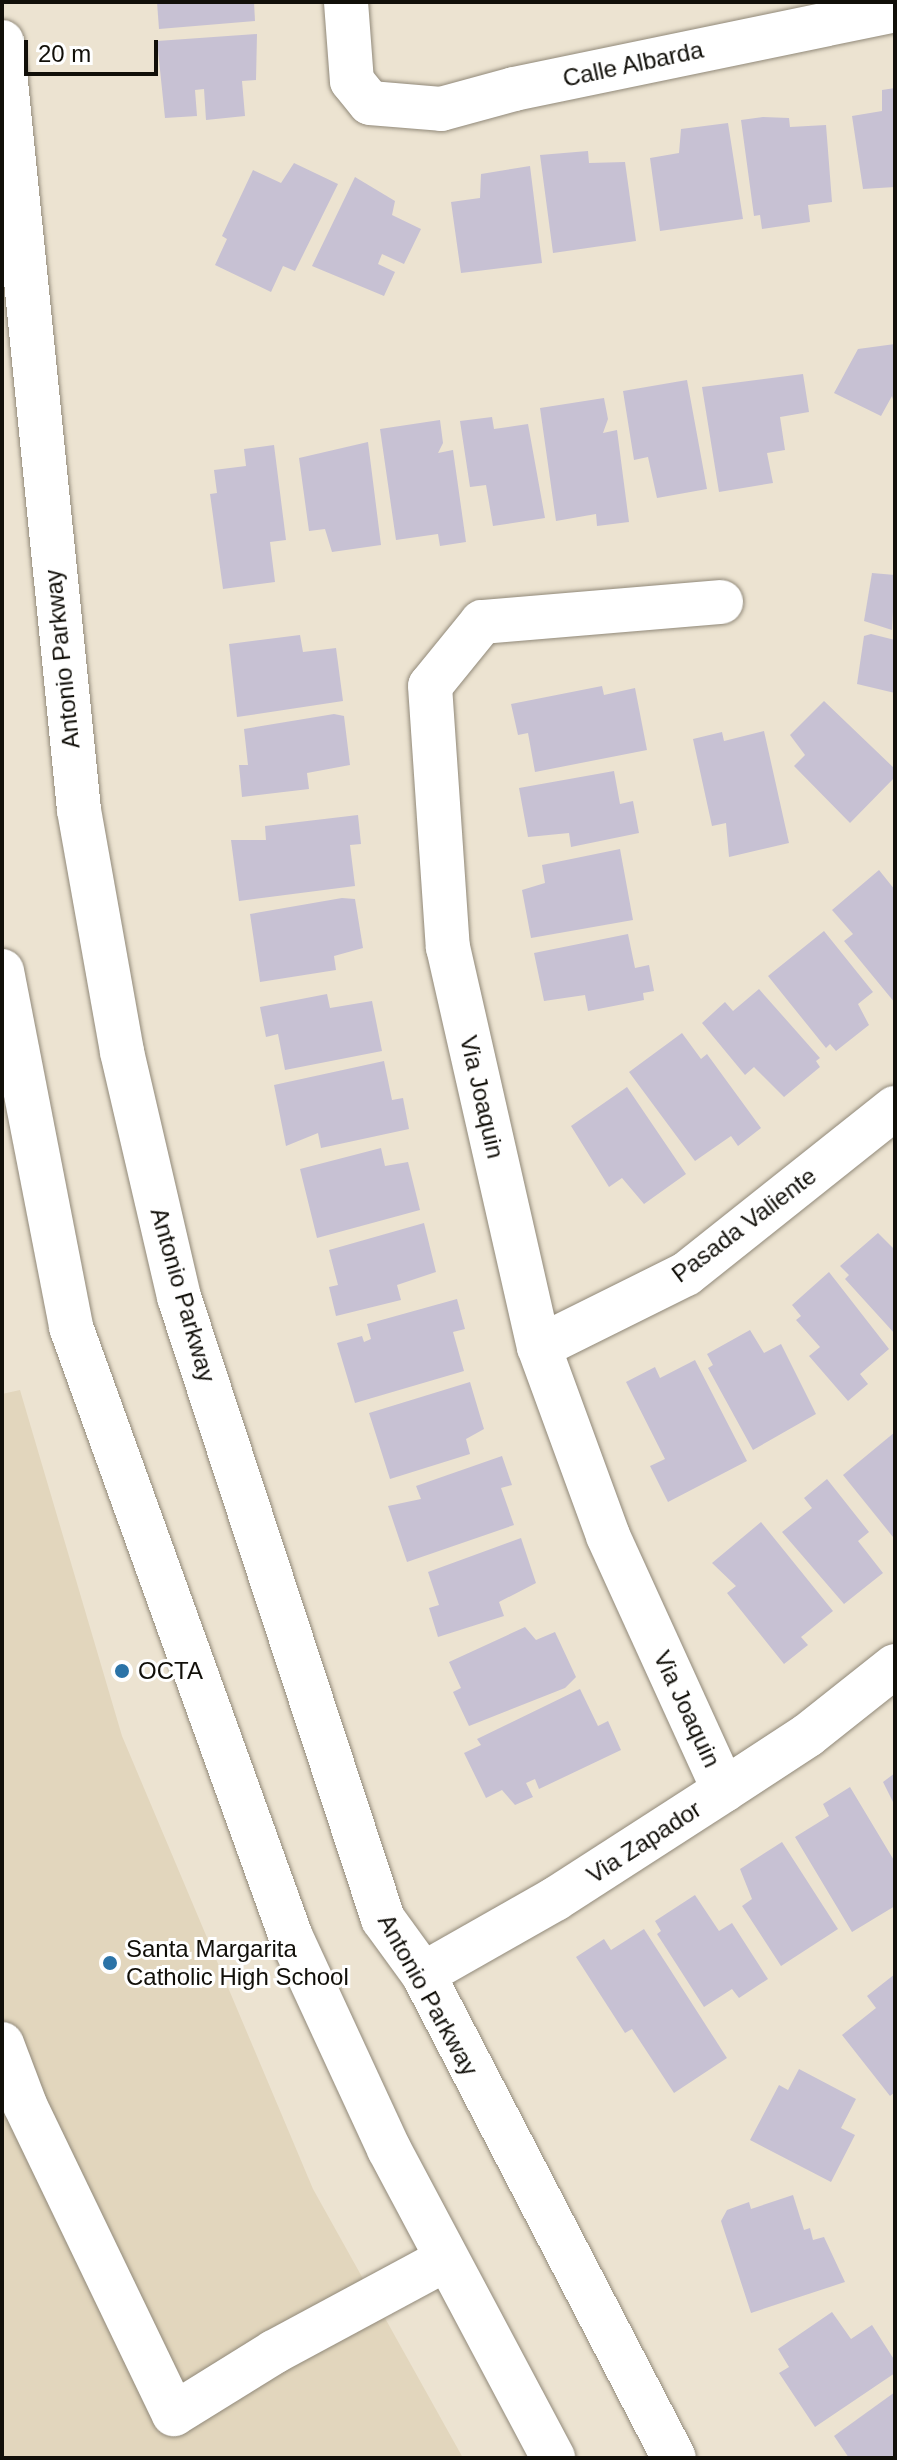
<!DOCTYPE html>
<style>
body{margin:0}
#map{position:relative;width:897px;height:2460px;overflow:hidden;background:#ece3d1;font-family:Helvetica,sans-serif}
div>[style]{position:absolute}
.built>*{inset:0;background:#e2d6bd}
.building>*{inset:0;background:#c7c1d3}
.roads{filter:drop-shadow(0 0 2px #918979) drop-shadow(0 0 2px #918979)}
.minor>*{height:44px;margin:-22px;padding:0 22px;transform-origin:22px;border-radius:22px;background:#fff}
.major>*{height:44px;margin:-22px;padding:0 22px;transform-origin:22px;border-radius:22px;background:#fff}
.dots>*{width:22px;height:22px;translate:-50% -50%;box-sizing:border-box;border:4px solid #fff;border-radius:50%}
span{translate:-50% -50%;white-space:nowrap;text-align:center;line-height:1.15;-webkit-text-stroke:6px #fff;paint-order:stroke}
.street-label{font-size:24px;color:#110f09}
.poi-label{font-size:24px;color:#110f09}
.left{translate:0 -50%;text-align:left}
.frame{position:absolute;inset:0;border:4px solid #110f09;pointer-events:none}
.scale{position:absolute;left:24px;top:40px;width:134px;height:36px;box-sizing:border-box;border:4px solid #110f09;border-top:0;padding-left:10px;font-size:24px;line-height:28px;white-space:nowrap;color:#110f09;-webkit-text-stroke:6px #fff;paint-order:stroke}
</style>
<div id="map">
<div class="built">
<div style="clip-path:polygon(20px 1390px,122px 1736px,313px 2189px,463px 2458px,2px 2458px,2px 1394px)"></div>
</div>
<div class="building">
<div style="clip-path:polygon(157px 2px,254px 2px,255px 21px,159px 29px)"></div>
<div style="clip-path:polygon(257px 34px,256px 80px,242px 81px,245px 116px,206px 120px,204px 89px,195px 90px,197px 116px,165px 118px,157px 41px)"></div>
<div style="clip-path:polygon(895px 88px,895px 187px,863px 189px,852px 116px,882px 111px,882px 90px)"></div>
<div style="clip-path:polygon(763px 117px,789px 118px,790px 127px,826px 125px,832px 202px,808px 205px,810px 222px,762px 229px,760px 215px,754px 216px,741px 120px)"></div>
<div style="clip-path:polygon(728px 123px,743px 219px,660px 231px,650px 158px,679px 153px,681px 129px)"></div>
<div style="clip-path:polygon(588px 151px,589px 163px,625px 162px,636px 241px,553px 253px,540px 155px)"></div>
<div style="clip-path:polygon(294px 163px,338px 184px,295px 271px,283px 266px,271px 292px,215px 265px,227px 239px,222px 236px,253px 170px,281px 183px)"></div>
<div style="clip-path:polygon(530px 166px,542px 263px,461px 273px,451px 202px,480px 198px,481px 174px)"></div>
<div style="clip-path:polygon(355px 177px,395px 201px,392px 215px,421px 229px,404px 264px,382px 254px,378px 264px,395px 272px,384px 296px,312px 266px)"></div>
<div style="clip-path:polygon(895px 344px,895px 407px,892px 396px,881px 416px,834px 393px,858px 349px)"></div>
<div style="clip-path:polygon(803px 374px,809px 412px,780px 417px,785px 450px,767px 453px,773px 483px,719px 492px,702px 387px)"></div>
<div style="clip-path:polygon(687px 380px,707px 489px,657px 498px,648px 457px,634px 460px,623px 391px)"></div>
<div style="clip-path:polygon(604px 398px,608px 419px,603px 433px,617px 430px,629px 522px,597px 526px,596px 514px,556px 521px,540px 408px)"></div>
<div style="clip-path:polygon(492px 417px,494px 429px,528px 424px,545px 518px,493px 526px,486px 485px,470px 487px,460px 421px)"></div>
<div style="clip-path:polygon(440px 420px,443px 443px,438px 453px,453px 450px,466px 542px,440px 546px,438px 534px,396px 540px,380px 429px)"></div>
<div style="clip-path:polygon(368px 442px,381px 545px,332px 552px,325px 529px,309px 531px,299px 458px)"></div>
<div style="clip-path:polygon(274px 445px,286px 540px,270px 542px,275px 582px,223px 589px,210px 494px,217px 493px,214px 470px,246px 466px,244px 449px)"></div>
<div style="clip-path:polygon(872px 573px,895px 575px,892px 630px,864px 621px)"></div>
<div style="clip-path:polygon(871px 634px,895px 640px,895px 693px,857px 684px,864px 636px)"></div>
<div style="clip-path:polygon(300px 635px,303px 652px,336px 648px,343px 701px,237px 717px,229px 644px)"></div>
<div style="clip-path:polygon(602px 686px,604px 695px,635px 688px,647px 750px,535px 772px,528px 733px,518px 735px,511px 704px)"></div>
<div style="clip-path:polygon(824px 701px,895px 769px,895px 777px,850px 823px,794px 766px,805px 755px,790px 735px)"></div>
<div style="clip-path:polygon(334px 714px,344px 716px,350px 765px,307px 773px,309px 789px,242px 797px,239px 765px,248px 765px,244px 729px)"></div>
<div style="clip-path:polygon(764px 731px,789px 843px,729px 857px,726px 823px,712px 826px,693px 739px,722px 732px,724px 741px)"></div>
<div style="clip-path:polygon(614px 771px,620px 804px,633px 801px,639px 833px,571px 847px,569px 833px,528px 837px,519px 788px)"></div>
<div style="clip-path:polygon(358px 815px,361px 844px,350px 845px,355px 886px,239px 901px,231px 840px,266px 840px,265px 826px)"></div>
<div style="clip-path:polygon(620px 849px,633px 920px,531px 938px,522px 890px,545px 883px,542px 865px)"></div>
<div style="clip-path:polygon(879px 870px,895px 890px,895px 1003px,844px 941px,853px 934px,832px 910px)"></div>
<div style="clip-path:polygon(342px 898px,355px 899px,363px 948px,334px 956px,336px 970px,260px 982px,250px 914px)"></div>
<div style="clip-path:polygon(824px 931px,873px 992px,858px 1004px,869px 1025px,836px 1051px,830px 1044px,826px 1048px,768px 976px)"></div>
<div style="clip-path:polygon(628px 934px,635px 968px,649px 965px,654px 991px,643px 993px,644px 1000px,588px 1011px,585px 995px,544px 1001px,534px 953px)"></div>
<div style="clip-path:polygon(759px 989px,820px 1058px,816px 1061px,820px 1067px,784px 1097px,754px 1067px,745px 1075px,702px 1023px,725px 1002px,733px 1011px)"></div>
<div style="clip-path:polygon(327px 994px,330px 1008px,372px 1001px,382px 1051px,285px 1070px,278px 1034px,266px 1037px,260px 1007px)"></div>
<div style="clip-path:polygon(682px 1033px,701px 1059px,707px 1054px,761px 1128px,738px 1146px,731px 1136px,695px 1161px,629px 1072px)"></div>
<div style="clip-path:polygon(384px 1061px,392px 1100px,403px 1098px,409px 1129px,321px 1148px,318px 1133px,286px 1146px,274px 1085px)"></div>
<div style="clip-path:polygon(627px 1087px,686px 1174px,644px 1204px,622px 1178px,609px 1187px,571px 1126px)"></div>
<div style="clip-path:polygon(381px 1148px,385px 1166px,408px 1162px,420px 1210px,317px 1238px,300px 1169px)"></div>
<div style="clip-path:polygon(424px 1223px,436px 1272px,397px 1285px,401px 1300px,336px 1316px,329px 1287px,338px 1285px,329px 1250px)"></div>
<div style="clip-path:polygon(878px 1233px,895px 1250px,895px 1334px,845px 1279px,849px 1275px,840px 1266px)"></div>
<div style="clip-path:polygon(829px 1272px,889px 1349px,860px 1374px,868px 1384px,848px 1401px,809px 1356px,820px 1347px,796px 1320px,801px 1316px,792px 1305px)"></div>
<div style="clip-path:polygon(457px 1299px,465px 1329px,453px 1332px,464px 1371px,355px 1403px,337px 1343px,362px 1336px,364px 1342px,371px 1339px,367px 1324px)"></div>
<div style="clip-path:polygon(750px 1330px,764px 1353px,781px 1344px,816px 1414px,753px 1450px,708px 1368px,713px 1365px,707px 1354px)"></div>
<div style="clip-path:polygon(695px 1360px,747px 1461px,668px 1502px,650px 1466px,665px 1459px,626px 1382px,655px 1367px,660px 1378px)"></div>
<div style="clip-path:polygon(470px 1382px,484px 1429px,466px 1439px,470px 1454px,390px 1479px,369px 1413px)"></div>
<div style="clip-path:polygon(895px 1432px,895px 1535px,893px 1537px,843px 1475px)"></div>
<div style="clip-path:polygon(502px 1456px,512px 1485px,501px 1488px,514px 1525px,407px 1562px,388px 1506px,421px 1499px,416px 1486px)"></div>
<div style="clip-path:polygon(827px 1479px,869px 1532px,858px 1541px,883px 1573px,844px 1604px,782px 1532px,812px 1508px,804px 1498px)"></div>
<div style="clip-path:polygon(761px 1522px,833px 1611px,801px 1637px,808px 1645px,784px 1664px,727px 1593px,736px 1586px,712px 1563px)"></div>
<div style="clip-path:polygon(521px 1538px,536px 1583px,499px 1602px,504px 1616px,438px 1637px,429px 1608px,439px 1605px,428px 1572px)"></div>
<div style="clip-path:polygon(525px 1627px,536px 1640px,555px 1632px,576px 1677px,565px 1688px,469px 1726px,453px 1692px,461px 1688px,449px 1662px)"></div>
<div style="clip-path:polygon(580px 1689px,598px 1726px,608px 1721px,621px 1750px,539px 1789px,535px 1779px,526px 1783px,533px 1797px,515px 1805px,502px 1790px,486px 1798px,464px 1753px,481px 1745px,477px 1739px)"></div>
<div style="clip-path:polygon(895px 1773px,895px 1806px,883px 1782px)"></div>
<div style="clip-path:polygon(850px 1787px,895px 1862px,895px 1906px,852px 1932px,795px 1837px,829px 1816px,823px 1804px)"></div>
<div style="clip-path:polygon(782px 1842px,838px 1929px,781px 1966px,742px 1906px,752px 1899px,740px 1869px)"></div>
<div style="clip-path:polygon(695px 1895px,719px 1931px,732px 1923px,768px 1979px,739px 1998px,732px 1989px,704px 2007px,657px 1934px,661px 1931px,655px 1921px)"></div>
<div style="clip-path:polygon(644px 1929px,727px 2058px,674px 2093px,632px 2029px,625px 2033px,576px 1957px,604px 1939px,611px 1950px)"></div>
<div style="clip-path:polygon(895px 1974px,895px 2092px,890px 2096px,842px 2035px,876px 2008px,867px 1996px)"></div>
<div style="clip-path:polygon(799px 2069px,856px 2099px,841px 2128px,855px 2135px,831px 2182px,750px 2140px,779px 2085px,788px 2090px)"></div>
<div style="clip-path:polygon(793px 2195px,804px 2230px,810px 2228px,813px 2240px,824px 2237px,845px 2282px,751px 2313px,721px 2221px,727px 2210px,749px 2202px,751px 2209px)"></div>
<div style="clip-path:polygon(832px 2312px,851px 2339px,872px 2325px,895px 2361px,895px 2373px,815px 2427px,779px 2373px,789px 2367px,778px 2349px)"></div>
<div style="clip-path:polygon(895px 2392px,895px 2458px,849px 2458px,834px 2436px)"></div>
</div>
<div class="roads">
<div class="minor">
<div style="left:346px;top:2px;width:79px;rotate:85.7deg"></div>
<div style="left:352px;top:81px;width:28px;rotate:51deg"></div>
<div style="left:370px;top:103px;width:71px;rotate:4.8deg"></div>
<div style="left:441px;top:109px;width:76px;rotate:-15.3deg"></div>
<div style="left:514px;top:89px;width:389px;rotate:-11.7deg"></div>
<div style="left:721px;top:602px;width:240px;rotate:175.2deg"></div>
<div style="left:482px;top:622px;width:82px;rotate:129.1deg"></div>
<div style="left:430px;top:686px;width:262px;rotate:86.1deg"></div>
<div style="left:448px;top:947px;width:410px;rotate:77.2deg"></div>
<div style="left:539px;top:1347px;width:201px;rotate:69.9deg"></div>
<div style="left:608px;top:1536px;width:279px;rotate:65.5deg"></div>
<div style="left:539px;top:1347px;width:164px;rotate:-26.4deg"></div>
<div style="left:686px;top:1274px;width:267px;rotate:-38.5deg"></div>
<div style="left:423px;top:1974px;width:152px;rotate:-29.6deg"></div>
<div style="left:555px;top:1899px;width:201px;rotate:-32.8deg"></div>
<div style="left:724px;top:1790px;width:100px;rotate:-33.2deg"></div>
<div style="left:808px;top:1735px;width:111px;rotate:-38.4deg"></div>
<div style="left:2px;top:2044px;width:65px;rotate:69.3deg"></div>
<div style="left:25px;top:2105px;width:343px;rotate:64.3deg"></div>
<div style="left:174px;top:2414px;width:118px;rotate:-31.8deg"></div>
<div style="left:274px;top:2352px;width:194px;rotate:-28.3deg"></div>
</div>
<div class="major">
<div style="left:2px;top:42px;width:772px;rotate:84.27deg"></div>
<div style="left:79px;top:810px;width:246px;rotate:79.9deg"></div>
<div style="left:122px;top:1052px;width:252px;rotate:76.9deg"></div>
<div style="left:179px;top:1297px;width:655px;rotate:71.84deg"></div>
<div style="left:383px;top:1919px;width:68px;rotate:54deg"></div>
<div style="left:423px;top:1974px;width:545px;rotate:62.59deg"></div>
<div style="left:2px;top:971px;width:363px;rotate:79deg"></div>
<div style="left:71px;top:1327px;width:648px;rotate:70.17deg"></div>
<div style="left:291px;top:1937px;width:234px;rotate:65.2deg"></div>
<div style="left:389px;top:2149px;width:350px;rotate:62deg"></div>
</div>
</div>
<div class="dots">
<div style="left:122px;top:1671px;background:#2b73a7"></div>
<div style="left:110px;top:1963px;background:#2b73a7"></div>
</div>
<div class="street-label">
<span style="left:633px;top:64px;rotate:-12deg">Calle Albarda</span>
<span style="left:62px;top:659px;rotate:-96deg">Antonio Parkway</span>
<span style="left:482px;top:1097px;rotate:77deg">Via Joaquin</span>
<span style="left:744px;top:1225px;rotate:-37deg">Pasada Valiente</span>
<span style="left:183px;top:1295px;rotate:74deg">Antonio Parkway</span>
<span style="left:687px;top:1709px;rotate:65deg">Via Joaquin</span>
<span style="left:644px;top:1842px;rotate:-33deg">Via Zapador</span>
<span style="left:428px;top:1995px;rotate:61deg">Antonio Parkway</span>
</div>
<div class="poi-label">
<span class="left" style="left:138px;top:1671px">OCTA</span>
<span class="left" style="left:126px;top:1963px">Santa Margarita<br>Catholic High School</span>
</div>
<div class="frame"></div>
<div class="scale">20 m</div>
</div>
